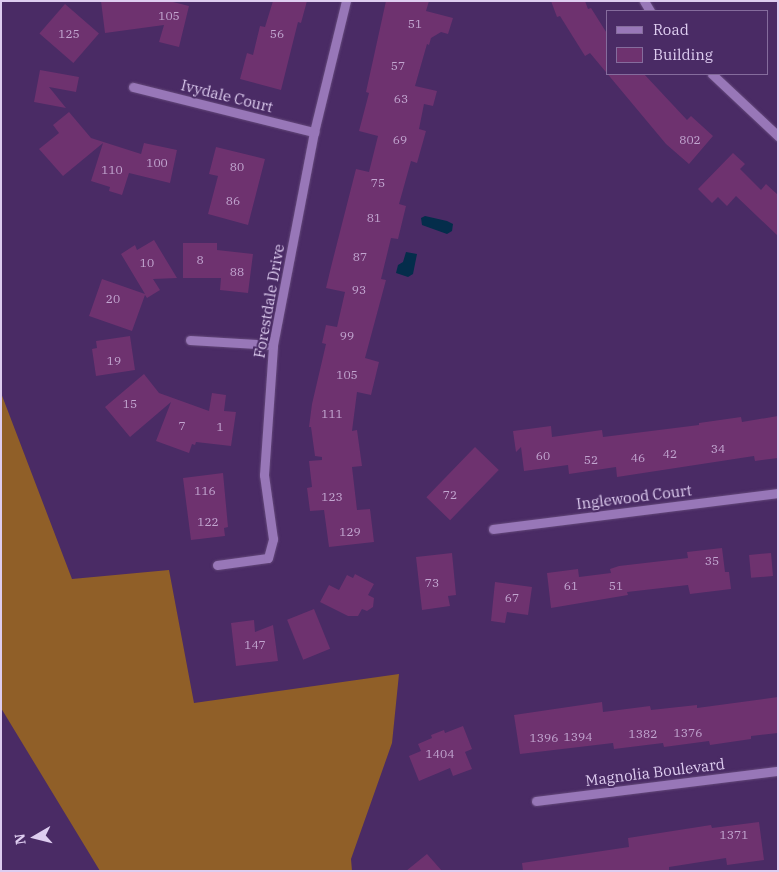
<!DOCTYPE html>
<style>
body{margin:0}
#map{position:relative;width:779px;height:872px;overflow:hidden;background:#4a2b65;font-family:"IBM Plex Serif",serif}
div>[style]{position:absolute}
.forest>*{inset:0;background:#905f28}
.water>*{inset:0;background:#042d4b}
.building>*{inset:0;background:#6e326f;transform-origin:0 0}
.roads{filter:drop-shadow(0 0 1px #64487a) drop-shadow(0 0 1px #64487a)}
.minor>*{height:9px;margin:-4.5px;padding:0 4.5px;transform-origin:4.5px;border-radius:4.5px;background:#9877b8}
span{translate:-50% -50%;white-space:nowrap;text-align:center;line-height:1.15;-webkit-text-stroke:4px #4a2b65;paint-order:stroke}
.number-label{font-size:12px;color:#c2a6d0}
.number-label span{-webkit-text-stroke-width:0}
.street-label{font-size:15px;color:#decdf0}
.frame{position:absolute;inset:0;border:2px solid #decdf0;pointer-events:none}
.legend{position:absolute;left:606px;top:10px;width:162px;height:65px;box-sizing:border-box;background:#4a2b65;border:1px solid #856c9d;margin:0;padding:6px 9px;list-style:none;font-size:15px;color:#decdf0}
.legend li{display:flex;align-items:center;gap:10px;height:25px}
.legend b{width:25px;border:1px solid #856c9d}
.north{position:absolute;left:10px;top:812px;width:50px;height:50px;-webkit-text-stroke:4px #4a2b65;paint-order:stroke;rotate:262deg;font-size:14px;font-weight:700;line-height:20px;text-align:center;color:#decdf0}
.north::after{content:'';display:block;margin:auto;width:18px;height:22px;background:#decdf0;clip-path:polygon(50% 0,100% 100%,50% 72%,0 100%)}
</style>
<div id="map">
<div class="forest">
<div style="clip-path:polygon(1px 393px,72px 579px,169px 570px,194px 703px,399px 674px,392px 743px,351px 859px,352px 871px,100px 871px,1px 708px)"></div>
</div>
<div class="water">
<div style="clip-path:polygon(425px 216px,447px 221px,453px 224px,452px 231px,447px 234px,422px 225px,421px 218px)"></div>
<div style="clip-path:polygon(406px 252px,417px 254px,413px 274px,408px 277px,396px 273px,398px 265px,403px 262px)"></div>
</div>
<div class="building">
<div style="clip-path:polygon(101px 1px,169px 1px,189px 6px,179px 47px,159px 42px,164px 25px,105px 33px)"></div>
<div style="clip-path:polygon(273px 1px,307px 1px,301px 23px,298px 22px,281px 90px,240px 79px,247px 53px,253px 55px,260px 26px,265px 27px)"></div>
<div style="clip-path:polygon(386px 1px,429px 1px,426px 11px,453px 18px,448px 34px,441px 32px,431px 38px,429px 45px,427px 44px,415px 86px,437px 91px,433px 106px,424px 104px,419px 129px,426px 131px,417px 163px,411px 161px,399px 204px,406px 206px,398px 239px,391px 238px,381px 279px,386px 280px,365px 358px,379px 362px,371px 395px,357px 392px,352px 431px,357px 430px,362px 466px,352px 467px,357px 510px,370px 509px,374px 542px,329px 547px,324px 510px,310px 511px,307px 488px,312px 487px,309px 461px,322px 460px,322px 457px,315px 456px,311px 427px,309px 427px,312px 404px,326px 344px,322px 343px,326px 325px,337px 327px,345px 292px,326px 288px,331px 267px,356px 169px,369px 172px,378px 136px,359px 131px,369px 93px,366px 92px)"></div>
<div style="clip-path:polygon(551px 1px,585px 1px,588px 9px,591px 8px,608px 35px,608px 74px,644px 74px,687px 120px,691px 116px,713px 136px,689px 164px,666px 144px,590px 53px,585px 56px,560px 16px,557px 17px)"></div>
<div style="left:65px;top:4px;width:45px;height:39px;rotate:41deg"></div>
<div style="clip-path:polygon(40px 70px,79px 77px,76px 92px,49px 87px,66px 108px,34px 102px)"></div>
<div style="clip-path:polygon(69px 112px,91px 138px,141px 154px,144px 143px,177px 150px,170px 183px,129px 173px,122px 195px,109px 191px,110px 187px,91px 181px,103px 143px,63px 176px,39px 149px,59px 133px,53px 125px)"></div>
<div style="clip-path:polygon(216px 147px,265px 159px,248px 225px,208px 214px,218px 176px,209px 174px)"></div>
<div style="clip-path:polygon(733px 153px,745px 164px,740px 169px,761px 190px,766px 184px,778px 195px,778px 236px,736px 196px,727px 206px,718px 197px,712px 203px,698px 189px)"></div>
<div style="clip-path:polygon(154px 240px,177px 278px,153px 279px,160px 290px,147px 298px,145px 295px,132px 331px,89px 316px,102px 279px,145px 294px,121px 254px,135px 245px,137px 250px)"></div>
<div style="clip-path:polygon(183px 243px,217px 243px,217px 250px,253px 254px,248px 293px,220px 290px,221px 278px,183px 278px)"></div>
<div style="clip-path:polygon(130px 336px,135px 370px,96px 376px,92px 349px,97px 348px,96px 341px)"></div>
<div style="clip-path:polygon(144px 374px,159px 393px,209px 411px,212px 393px,226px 395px,224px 411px,236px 412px,231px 446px,196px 442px,195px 445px,192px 444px,189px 453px,156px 441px,171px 402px,130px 437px,105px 407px)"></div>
<div style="clip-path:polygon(778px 416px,778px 458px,755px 461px,754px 456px,617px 477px,616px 467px,569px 474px,568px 465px,524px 471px,521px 447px,516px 452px,513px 431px,551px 426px,552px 437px,602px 430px,603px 437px,699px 425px,699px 423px,741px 417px,742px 422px)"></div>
<div style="left:475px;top:447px;width:33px;height:70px;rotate:44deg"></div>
<div style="clip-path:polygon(223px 473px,228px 527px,224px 528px,225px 536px,191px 540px,183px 478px)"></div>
<div style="clip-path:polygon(722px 548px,725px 572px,729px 572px,731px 589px,690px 594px,688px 585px,627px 592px,628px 595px,551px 608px,547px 573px,578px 569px,579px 577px,611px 573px,610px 569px,619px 566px,688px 558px,687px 552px)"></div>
<div style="clip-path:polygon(452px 553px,456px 595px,448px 596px,450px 606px,422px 610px,416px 557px)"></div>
<div style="left:771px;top:553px;width:23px;height:22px;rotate:85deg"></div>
<div style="clip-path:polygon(355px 574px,374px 584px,368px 595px,374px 598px,373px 607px,367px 611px,362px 609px,358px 616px,348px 616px,320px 602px,329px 585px,339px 590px,347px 575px,353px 578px)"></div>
<div style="clip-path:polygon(495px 582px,532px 587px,528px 615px,507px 612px,505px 623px,491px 621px)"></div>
<div style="left:314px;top:609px;width:43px;height:29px;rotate:68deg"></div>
<div style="clip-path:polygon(254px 620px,255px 632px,273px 625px,278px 661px,236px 666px,231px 623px)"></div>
<div style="clip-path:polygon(778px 697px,778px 733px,751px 736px,751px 739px,710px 745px,709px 741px,664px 747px,663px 743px,614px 749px,613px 743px,520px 754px,514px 715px,602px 702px,603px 712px,650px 706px,651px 710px,697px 705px,697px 708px)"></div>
<div style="clip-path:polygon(463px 726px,472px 749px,465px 752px,472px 769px,453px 776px,450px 768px,419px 781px,409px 756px,421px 751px,418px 744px,432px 738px,431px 735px,444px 730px,445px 733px)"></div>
<div style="clip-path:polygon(759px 822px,764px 860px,727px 865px,726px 858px,669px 867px,669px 871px,523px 871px,522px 863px,629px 847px,628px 838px,711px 825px,712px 828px)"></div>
<div style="clip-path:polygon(427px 854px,442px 871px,406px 871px)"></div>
</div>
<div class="roads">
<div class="minor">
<div style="left:644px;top:1px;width:12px;rotate:59deg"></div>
<div style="left:712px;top:74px;width:91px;rotate:43.2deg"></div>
<div style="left:133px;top:87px;width:187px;rotate:14deg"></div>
<div style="left:190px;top:340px;width:83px;rotate:3.4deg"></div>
<div style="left:493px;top:529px;width:287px;rotate:-7.2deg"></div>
<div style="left:217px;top:565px;width:51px;rotate:-7.8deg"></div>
<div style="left:268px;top:558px;width:20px;rotate:-75deg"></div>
<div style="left:273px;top:539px;width:65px;rotate:-98deg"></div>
<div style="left:264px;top:475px;width:130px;rotate:-86deg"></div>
<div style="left:273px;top:345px;width:217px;rotate:-79.1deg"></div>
<div style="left:314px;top:132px;width:135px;rotate:-76.3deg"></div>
<div style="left:536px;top:801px;width:244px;rotate:-7.1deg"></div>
</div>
</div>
<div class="number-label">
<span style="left:169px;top:16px">105</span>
<span style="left:415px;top:24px">51</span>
<span style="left:69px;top:34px">125</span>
<span style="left:277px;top:34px">56</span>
<span style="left:398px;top:66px">57</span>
<span style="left:401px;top:99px">63</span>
<span style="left:400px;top:140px">69</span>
<span style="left:690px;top:140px">802</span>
<span style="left:157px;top:163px">100</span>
<span style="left:237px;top:167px">80</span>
<span style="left:112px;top:170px">110</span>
<span style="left:378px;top:183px">75</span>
<span style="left:233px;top:201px">86</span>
<span style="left:374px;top:218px">81</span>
<span style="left:360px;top:257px">87</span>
<span style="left:200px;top:260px">8</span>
<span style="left:147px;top:263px">10</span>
<span style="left:237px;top:272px">88</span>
<span style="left:359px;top:290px">93</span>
<span style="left:113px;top:299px">20</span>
<span style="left:347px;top:336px">99</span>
<span style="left:114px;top:361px">19</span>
<span style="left:347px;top:375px">105</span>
<span style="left:130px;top:404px">15</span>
<span style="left:332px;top:414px">111</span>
<span style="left:182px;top:426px">7</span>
<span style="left:220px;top:427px">1</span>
<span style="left:718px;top:449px">34</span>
<span style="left:670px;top:454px">42</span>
<span style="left:543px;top:456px">60</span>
<span style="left:638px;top:458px">46</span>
<span style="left:591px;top:460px">52</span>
<span style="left:205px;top:491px">116</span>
<span style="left:450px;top:495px">72</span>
<span style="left:332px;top:497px">123</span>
<span style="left:208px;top:522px">122</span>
<span style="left:350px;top:532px">129</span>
<span style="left:712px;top:561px">35</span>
<span style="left:432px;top:583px">73</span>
<span style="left:571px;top:586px">61</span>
<span style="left:616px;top:586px">51</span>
<span style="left:512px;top:598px">67</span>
<span style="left:255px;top:645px">147</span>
<span style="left:688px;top:733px">1376</span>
<span style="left:643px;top:734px">1382</span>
<span style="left:578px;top:737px">1394</span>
<span style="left:544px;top:738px">1396</span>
<span style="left:440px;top:754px">1404</span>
<span style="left:734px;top:835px">1371</span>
</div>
<div class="street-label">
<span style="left:227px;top:96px;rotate:14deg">Ivydale Court</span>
<span style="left:269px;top:301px;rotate:-80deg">Forestdale Drive</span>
<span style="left:634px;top:497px;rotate:-7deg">Inglewood Court</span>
<span style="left:655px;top:772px;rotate:-7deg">Magnolia Boulevard</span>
</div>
<div class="frame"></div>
<ul class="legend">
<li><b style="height:6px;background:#9877b8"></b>Road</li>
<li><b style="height:14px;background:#6e326f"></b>Building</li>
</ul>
<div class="north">N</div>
</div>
